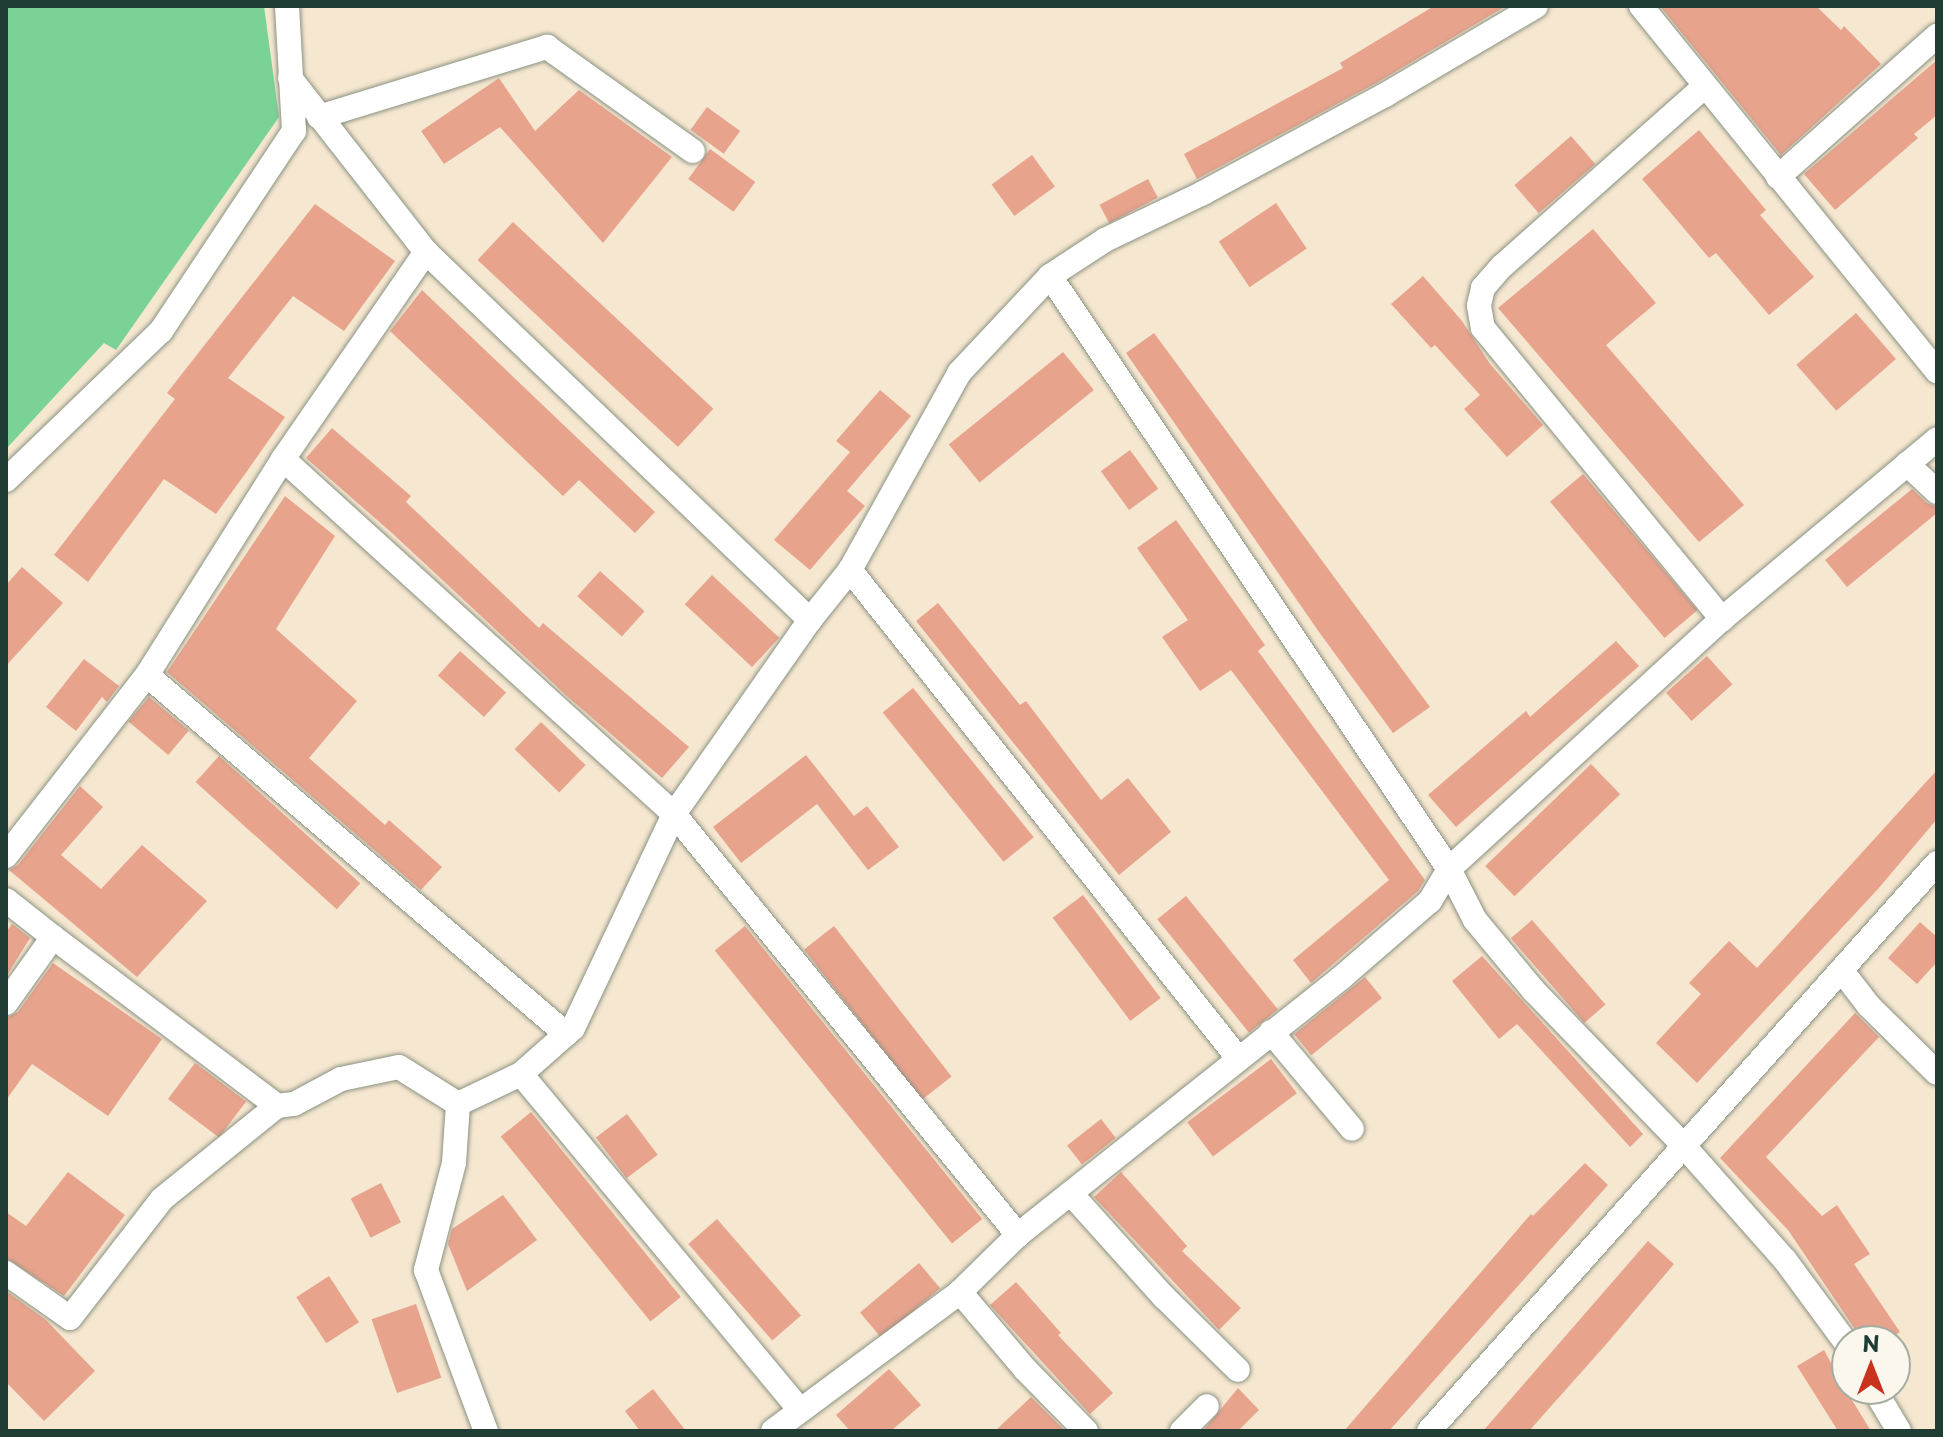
<!DOCTYPE html>
<style>
body{margin:0}
#map{position:relative;width:1943px;height:1437px;overflow:hidden;background:#f6e7d0;font-family:"Playpen Sans",sans-serif}
div>[style]{position:absolute}
.green>*{inset:0;background:#7ad297}
.building>*{inset:0;background:#e8a38d;transform-origin:0 0}
.roads{filter:drop-shadow(0 0 2px #8a9282) drop-shadow(0 0 2px #8a9282)}
.street>*{height:24px;margin:-12px;padding:0 12px;transform-origin:12px;border-radius:12px;background:#fff}
span{translate:-50% -50%;white-space:nowrap;text-align:center;line-height:1.15;-webkit-text-stroke:7px #fbf7ec;paint-order:stroke}
.frame{position:absolute;inset:0;border:8px solid #1f3d34;pointer-events:none}
.north{position:absolute;left:1831px;top:1325px;width:80px;height:80px;box-sizing:border-box;background:#fbf7ec;border:2px solid #a3ada2;border-radius:50%;rotate:0deg;font-size:22px;font-weight:700;line-height:32px;text-align:center;color:#1f3d34}
.north::after{content:'';display:block;margin:auto;width:28px;height:36px;background:#c8321e;clip-path:polygon(50% 0,100% 100%,50% 72%,0 100%)}
</style>
<div id="map">
<div class="green">
<div style="clip-path:polygon(6px 6px,264px 6px,279px 117px,116px 350px,104px 343px,6px 449px)"></div>
</div>
<div class="building">
<div style="clip-path:polygon(1434px 6px,1506px 6px,1378px 82px,1197px 179px,1184px 154px,1343px 68px,1340px 63px)"></div>
<div style="clip-path:polygon(1660px 6px,1816px 6px,1841px 30px,1844px 26px,1881px 64px,1781px 155px)"></div>
<div style="clip-path:polygon(1937px 60px,1937px 115px,1914px 134px,1918px 138px,1835px 210px,1804px 174px)"></div>
<div style="clip-path:polygon(499px 78px,535px 131px,579px 90px,672px 157px,603px 243px,500px 127px,444px 164px,421px 131px)"></div>
<div style="left:707px;top:107px;width:41px;height:28px;rotate:36deg"></div>
<div style="clip-path:polygon(1699px 130px,1766px 210px,1760px 215px,1814px 277px,1769px 315px,1716px 253px,1709px 258px,1642px 179px)"></div>
<div style="left:1571px;top:136px;width:37px;height:75px;rotate:49deg"></div>
<div style="left:710px;top:149px;width:56px;height:37px;rotate:36deg"></div>
<div style="left:1032px;top:155px;width:39px;height:50px;rotate:54deg"></div>
<div style="left:1148px;top:179px;width:21px;height:55px;rotate:62deg"></div>
<div style="left:1276px;top:203px;width:55px;height:69px;rotate:56deg"></div>
<div style="clip-path:polygon(315px 204px,395px 261px,344px 331px,293px 296px,228px 378px,285px 417px,245px 474px,216px 514px,164px 479px,88px 582px,54px 555px,175px 399px,167px 393px)"></div>
<div style="left:513px;top:222px;width:274px;height:52px;rotate:43deg"></div>
<div style="clip-path:polygon(1593px 229px,1656px 303px,1606px 345px,1744px 505px,1699px 542px,1498px 308px)"></div>
<div style="clip-path:polygon(1423px 276px,1462px 321px,1490px 364px,1543px 425px,1507px 457px,1464px 409px,1480px 395px,1435px 345px,1431px 348px,1391px 304px)"></div>
<div style="clip-path:polygon(422px 290px,655px 512px,635px 533px,579px 480px,563px 496px,390px 331px)"></div>
<div style="left:1856px;top:313px;width:61px;height:79px;rotate:49deg"></div>
<div style="clip-path:polygon(1154px 333px,1430px 707px,1393px 733px,1319px 632px,1126px 353px)"></div>
<div style="left:1063px;top:352px;width:49px;height:147px;rotate:51deg"></div>
<div style="clip-path:polygon(880px 390px,911px 416px,847px 491px,865px 506px,810px 570px,774px 540px,850px 452px,836px 441px)"></div>
<div style="clip-path:polygon(332px 428px,411px 496px,406px 502px,539px 628px,543px 623px,689px 747px,662px 778px,568px 697px,392px 533px,306px 458px)"></div>
<div style="left:1130px;top:450px;width:48px;height:36px;rotate:54deg"></div>
<div style="left:1583px;top:474px;width:178px;height:43px;rotate:50deg"></div>
<div style="clip-path:polygon(1912px 489px,1927px 503px,1937px 507px,1937px 513px,1847px 587px,1825px 560px)"></div>
<div style="clip-path:polygon(285px 496px,335px 536px,276px 629px,357px 701px,309px 758px,385px 825px,389px 820px,442px 867px,421px 890px,167px 672px)"></div>
<div style="clip-path:polygon(1176px 520px,1265px 645px,1258px 651px,1425px 880px,1418px 891px,1311px 983px,1293px 960px,1389px 880px,1231px 670px,1200px 691px,1162px 637px,1188px 620px,1137px 548px)"></div>
<div style="clip-path:polygon(22px 567px,63px 603px,6px 666px,6px 585px)"></div>
<div style="left:600px;top:571px;width:60px;height:34px;rotate:42deg"></div>
<div style="left:712px;top:575px;width:92px;height:40px;rotate:43deg"></div>
<div style="clip-path:polygon(938px 603px,1020px 705px,1026px 701px,1101px 800px,1128px 778px,1171px 832px,1119px 875px,916px 621px)"></div>
<div style="clip-path:polygon(1616px 641px,1639px 666px,1456px 827px,1428px 795px,1526px 711px,1530px 717px)"></div>
<div style="left:460px;top:651px;width:62px;height:33px;rotate:42deg"></div>
<div style="left:1707px;top:656px;width:38px;height:55px;rotate:48deg"></div>
<div style="clip-path:polygon(84px 659px,119px 686px,107px 702px,102px 697px,76px 731px,46px 707px)"></div>
<div style="left:913px;top:688px;width:192px;height:39px;rotate:51deg"></div>
<div style="left:149px;top:697px;width:52px;height:32px;rotate:40deg"></div>
<div style="left:541px;top:722px;width:62px;height:38px;rotate:44deg"></div>
<div style="clip-path:polygon(806px 755px,854px 816px,867px 806px,899px 847px,868px 870px,817px 804px,741px 863px,713px 827px)"></div>
<div style="left:219px;top:756px;width:190px;height:35px;rotate:42deg"></div>
<div style="left:1591px;top:764px;width:42px;height:147px;rotate:46deg"></div>
<div style="clip-path:polygon(1937px 770px,1937px 819px,1878px 889px,1697px 1083px,1656px 1043px,1701px 994px,1689px 983px,1729px 941px,1757px 968px)"></div>
<div style="clip-path:polygon(80px 786px,103px 807px,61px 855px,101px 889px,142px 845px,207px 901px,137px 977px,9px 870px,18px 865px)"></div>
<div style="left:1083px;top:895px;width:129px;height:38px;rotate:53deg"></div>
<div style="left:1186px;top:896px;width:146px;height:37px;rotate:51deg"></div>
<div style="left:1532px;top:920px;width:112px;height:28px;rotate:49deg"></div>
<div style="clip-path:polygon(1920px 922px,1937px 937px,1937px 962px,1917px 984px,1888px 958px)"></div>
<div style="clip-path:polygon(12px 924px,30px 938px,6px 977px,6px 932px)"></div>
<div style="left:745px;top:926px;width:377px;height:39px;rotate:51deg"></div>
<div style="left:834px;top:926px;width:191px;height:38px;rotate:52deg"></div>
<div style="clip-path:polygon(1482px 956px,1643px 1134px,1630px 1147px,1517px 1024px,1499px 1039px,1452px 981px)"></div>
<div style="clip-path:polygon(53px 963px,162px 1039px,108px 1116px,32px 1064px,6px 1100px,6px 1018px,18px 1012px)"></div>
<div style="left:1365px;top:977px;width:27px;height:91px;rotate:51deg"></div>
<div style="clip-path:polygon(1855px 1013px,1879px 1037px,1766px 1157px,1822px 1216px,1837px 1205px,1870px 1254px,1854px 1264px,1900px 1332px,1887px 1341px,1863px 1341px,1788px 1230px,1720px 1158px)"></div>
<div style="left:1271px;top:1059px;width:43px;height:105px;rotate:53deg"></div>
<div style="left:195px;top:1063px;width:64px;height:45px;rotate:37deg"></div>
<div style="left:531px;top:1112px;width:238px;height:39px;rotate:51deg"></div>
<div style="left:627px;top:1114px;width:51px;height:39px;rotate:53deg"></div>
<div style="left:1101px;top:1119px;width:24px;height:43px;rotate:52deg"></div>
<div style="clip-path:polygon(1585px 1163px,1608px 1185px,1389px 1431px,1344px 1431px,1531px 1214px,1533px 1216px)"></div>
<div style="clip-path:polygon(68px 1172px,125px 1215px,64px 1296px,6px 1258px,6px 1212px,26px 1226px)"></div>
<div style="clip-path:polygon(1121px 1172px,1187px 1246px,1182px 1251px,1241px 1308px,1219px 1330px,1094px 1197px)"></div>
<div style="left:381px;top:1183px;width:44px;height:34px;rotate:63deg"></div>
<div style="clip-path:polygon(503px 1195px,537px 1240px,467px 1291px,448px 1244px,452px 1229px)"></div>
<div style="left:717px;top:1219px;width:128px;height:38px;rotate:49deg"></div>
<div style="clip-path:polygon(1648px 1241px,1674px 1264px,1609px 1341px,1529px 1431px,1483px 1431px)"></div>
<div style="left:919px;top:1263px;width:33px;height:77px;rotate:50deg"></div>
<div style="left:329px;top:1276px;width:55px;height:39px;rotate:57deg"></div>
<div style="clip-path:polygon(1016px 1282px,1061px 1333px,1058px 1335px,1113px 1393px,1090px 1414px,990px 1305px)"></div>
<div style="clip-path:polygon(6px 1291px,46px 1320px,95px 1371px,44px 1421px,6px 1382px)"></div>
<div style="left:416px;top:1304px;width:78px;height:47px;rotate:71deg"></div>
<div style="clip-path:polygon(1824px 1350px,1844px 1387px,1871px 1431px,1838px 1431px,1797px 1366px)"></div>
<div style="clip-path:polygon(889px 1369px,921px 1405px,891px 1431px,850px 1431px,836px 1415px)"></div>
<div style="clip-path:polygon(1238px 1388px,1259px 1410px,1238px 1431px,1203px 1431px)"></div>
<div style="clip-path:polygon(653px 1389px,686px 1431px,640px 1431px,625px 1411px)"></div>
<div style="clip-path:polygon(1031px 1397px,1065px 1431px,995px 1431px)"></div>
</div>
<div class="roads">
<div class="street">
<div style="left:1641px;top:6px;width:470px;rotate:51deg"></div>
<div style="left:290px;top:78px;width:221px;rotate:52deg"></div>
<div style="left:426px;top:252px;width:532px;rotate:43.78deg"></div>
<div style="left:1705px;top:86px;width:271px;rotate:138.4deg"></div>
<div style="left:1502px;top:266px;width:29px;rotate:131deg"></div>
<div style="left:1483px;top:288px;width:18px;rotate:103deg"></div>
<div style="left:1479px;top:306px;width:22px;rotate:80deg"></div>
<div style="left:1483px;top:328px;width:377px;rotate:50.6deg"></div>
<div style="left:319px;top:117px;width:239px;rotate:-17.1deg"></div>
<div style="left:547px;top:47px;width:179px;rotate:35.5deg"></div>
<div style="left:1778px;top:177px;width:213px;rotate:-41.6deg"></div>
<div style="left:1050px;top:276px;width:715px;rotate:56.07deg"></div>
<div style="left:1449px;top:869px;width:57px;rotate:63deg"></div>
<div style="left:1475px;top:920px;width:92px;rotate:50.3deg"></div>
<div style="left:1534px;top:991px;width:216px;rotate:45.9deg"></div>
<div style="left:1684px;top:1146px;width:152px;rotate:48.5deg"></div>
<div style="left:1785px;top:1260px;width:104px;rotate:53.6deg"></div>
<div style="left:283px;top:459px;width:528px;rotate:42.24deg"></div>
<div style="left:674px;top:814px;width:544px;rotate:50.75deg"></div>
<div style="left:1907px;top:464px;width:41px;rotate:43deg"></div>
<div style="left:6px;top:480px;width:215px;rotate:-43.9deg"></div>
<div style="left:161px;top:331px;width:240px;rotate:-56.4deg"></div>
<div style="left:294px;top:131px;width:125px;rotate:-93.2deg"></div>
<div style="left:850px;top:570px;width:623px;rotate:51.51deg"></div>
<div style="left:147px;top:675px;width:552px;rotate:40.59deg"></div>
<div style="left:6px;top:856px;width:229px;rotate:-52.1deg"></div>
<div style="left:147px;top:675px;width:255px;rotate:-57.8deg"></div>
<div style="left:283px;top:459px;width:252px;rotate:-55.4deg"></div>
<div style="left:6px;top:900px;width:60px;rotate:38.2deg"></div>
<div style="left:53px;top:937px;width:81px;rotate:125.5deg"></div>
<div style="left:53px;top:937px;width:281px;rotate:37deg"></div>
<div style="left:1842px;top:971px;width:44px;rotate:52.4deg"></div>
<div style="left:1869px;top:1006px;width:95px;rotate:44.6deg"></div>
<div style="left:1271px;top:1032px;width:126px;rotate:50.1deg"></div>
<div style="left:521px;top:1074px;width:435px;rotate:50.3deg"></div>
<div style="left:458px;top:1104px;width:70px;rotate:-25.5deg"></div>
<div style="left:521px;top:1074px;width:69px;rotate:-41.5deg"></div>
<div style="left:573px;top:1028px;width:237px;rotate:-64.7deg"></div>
<div style="left:674px;top:814px;width:237px;rotate:-55deg"></div>
<div style="left:810px;top:620px;width:64px;rotate:-51.3deg"></div>
<div style="left:850px;top:570px;width:225px;rotate:-61deg"></div>
<div style="left:959px;top:373px;width:133px;rotate:-46.8deg"></div>
<div style="left:1050px;top:276px;width:66px;rotate:-33.2deg"></div>
<div style="left:1105px;top:240px;width:109px;rotate:-25.6deg"></div>
<div style="left:1203px;top:193px;width:207px;rotate:-28.3deg"></div>
<div style="left:1385px;top:95px;width:175px;rotate:-30.5deg"></div>
<div style="left:1072px;top:1195px;width:136px;rotate:48deg"></div>
<div style="left:1163px;top:1296px;width:105px;rotate:44.6deg"></div>
<div style="left:6px;top:1273px;width:78px;rotate:35.1deg"></div>
<div style="left:70px;top:1318px;width:150px;rotate:-52.3deg"></div>
<div style="left:162px;top:1199px;width:148px;rotate:-39deg"></div>
<div style="left:277px;top:1106px;width:17px;rotate:-7deg"></div>
<div style="left:294px;top:1104px;width:53px;rotate:-28deg"></div>
<div style="left:341px;top:1079px;width:59px;rotate:-11.7deg"></div>
<div style="left:399px;top:1067px;width:70px;rotate:32.1deg"></div>
<div style="left:458px;top:1104px;width:59px;rotate:93.9deg"></div>
<div style="left:454px;top:1163px;width:111px;rotate:104.7deg"></div>
<div style="left:426px;top:1270px;width:172px;rotate:69.6deg"></div>
<div style="left:960px;top:1292px;width:101px;rotate:49.8deg"></div>
<div style="left:1025px;top:1369px;width:87px;rotate:45.5deg"></div>
<div style="left:1874px;top:1389px;width:49px;rotate:59.2deg"></div>
<div style="left:773px;top:1431px;width:233px;rotate:-36.6deg"></div>
<div style="left:960px;top:1292px;width:81px;rotate:-44.5deg"></div>
<div style="left:1018px;top:1235px;width:413px;rotate:-38.5deg"></div>
<div style="left:1341px;top:978px;width:118px;rotate:-40.9deg"></div>
<div style="left:1430px;top:901px;width:37px;rotate:-59deg"></div>
<div style="left:1449px;top:869px;width:370px;rotate:-42.5deg"></div>
<div style="left:1722px;top:619px;width:280px;rotate:-39.9deg"></div>
<div style="left:1182px;top:1431px;width:35px;rotate:-45deg"></div>
<div style="left:1429px;top:1431px;width:762px;rotate:-48.19deg"></div>
</div>
</div>
<div class="frame"></div>
<div class="north">N</div>
</div>
